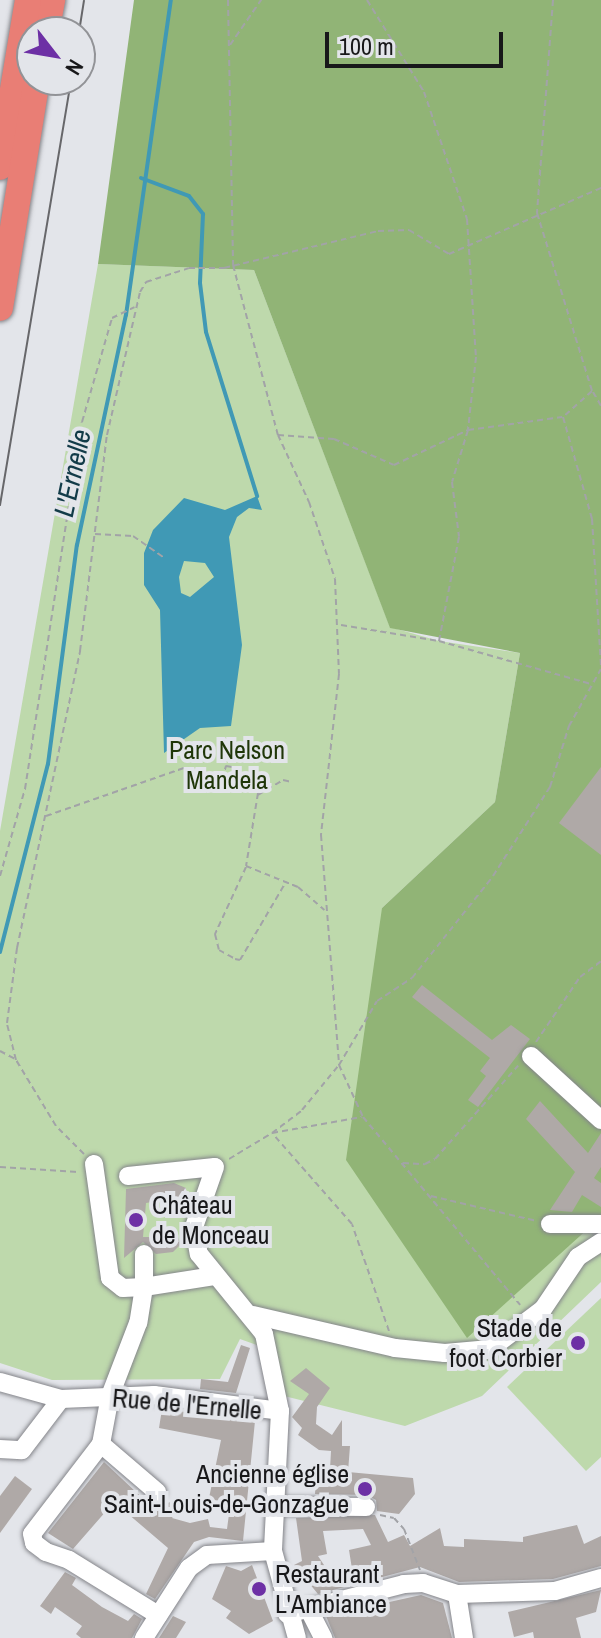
<!DOCTYPE html>
<meta charset="utf-8">
<style>
body{margin:0}
#map{position:relative;width:601px;height:1638px;overflow:hidden;background:#e3e5ea;font-family:"Archivo Narrow",sans-serif}
div>[style]{position:absolute}
.green>*{inset:0;background:#bed9ac}
.forest>*{inset:0;background:#91b476}
.water>*{inset:0;background:#4099b5}
.stream>*{height:4px;margin:-2px;padding:0 2px;transform-origin:2px;border-radius:2px;background:#4099b5}
.building>*{inset:0;background:#afa9a7}
.path>*{height:2px;margin-top:-1px;transform-origin:0;background:repeating-linear-gradient(90deg,#a2a3a7 0 6px,transparent 0 10px)}
.roads{filter:drop-shadow(0 0 2px #84858a) drop-shadow(0 0 2px #84858a)}
.minor>*{height:18px;margin:-9px;padding:0 9px;transform-origin:9px;border-radius:9px;background:#fff}
.highway>*{height:26px;margin:-13px;padding:0 13px;transform-origin:13px;border-radius:13px;background:#e97e75}
.tram>*{height:2px;margin:-1px;padding:0 1px;transform-origin:1px;border-radius:1px;background:#67676a}
.dots>*{width:22px;height:22px;translate:-50% -50%;box-sizing:border-box;border:4px solid #e3e5ea;border-radius:50%}
span{translate:-50% -50%;white-space:nowrap;text-align:center;line-height:1.15;-webkit-text-stroke:8px #e3e5ea;paint-order:stroke}
.park-label{font-size:26px;color:#1f3608}
.poi-label{font-size:26px;color:#18181a}
.left{translate:0 -50%;text-align:left}
.right{translate:-100% -50%;text-align:right}
.street-label{font-size:26px;color:#18181a}
.water-label{font-size:28px;color:#123b48;font-style:italic}
.north{position:absolute;left:16px;top:16px;width:80px;height:80px;box-sizing:border-box;background:#e3e5ea;border:2px solid #929397;border-radius:50%;rotate:121deg;font-size:22px;font-weight:700;line-height:32px;text-align:center;color:#18181a}
.north::after{content:'';display:block;margin:auto;width:28px;height:36px;background:#6d30a5;clip-path:polygon(50% 0,100% 100%,50% 72%,0 100%)}
.scale{position:absolute;left:325px;top:32px;width:178px;height:36px;box-sizing:border-box;border:4px solid #18181a;border-top:0;padding-left:10px;font-size:24px;line-height:28px;white-space:nowrap;color:#18181a;-webkit-text-stroke:6px #e3e5ea;paint-order:stroke}
</style>
<div id="map">
<div class="green">
<div style="clip-path:polygon(98px 264px,254px 270px,390px 627px,439px 641px,520px 653px,495px 802px,382px 908px,601px 1217px,601px 1282px,482px 1396px,405px 1426px,272px 1393px,257px 1345px,240px 1339px,220px 1379px,52px 1380px,0 1363px,0 831px)"></div>
<div style="clip-path:polygon(601px 1298px,601px 1457px,586px 1471px,507px 1387px)"></div>
</div>
<div class="forest">
<div style="clip-path:polygon(134px 0,601px 0,601px 1217px,467px 1338px,346px 1160px,382px 908px,495px 802px,520px 653px,390px 628px,254px 270px,98px 264px)"></div>
</div>
<div class="water">
<div style="clip-path:polygon(evenodd,257px 496px,262px 510px,249px 508px,237px 517px,229px 537px,242px 645px,231px 726px,200px 728px,164px 753px,160px 610px,144px 585px,144px 553px,153px 530px,184px 498px,225px 510px,257px 496px,184px 561px,205px 563px,214px 577px,190px 597px,181px 593px,179px 577px,184px 561px)"></div>
</div>
<div class="stream">
<div style="left:141px;top:178px;width:51px;rotate:20.6deg"></div>
<div style="left:189px;top:196px;width:23px;rotate:52deg"></div>
<div style="left:203px;top:214px;width:69px;rotate:92.5deg"></div>
<div style="left:200px;top:283px;width:49px;rotate:83deg"></div>
<div style="left:206px;top:332px;width:172px;rotate:72.7deg"></div>
<div style="left:0;top:952px;width:194px;rotate:-75.7deg"></div>
<div style="left:48px;top:764px;width:221px;rotate:-82.5deg"></div>
<div style="left:77px;top:545px;width:235px;rotate:-78deg"></div>
<div style="left:126px;top:315px;width:318px;rotate:-81.9deg"></div>
</div>
<div class="building">
<div style="clip-path:polygon(601px 767px,601px 855px,559px 823px)"></div>
<div style="clip-path:polygon(422px 985px,492px 1040px,511px 1025px,530px 1039px,478px 1107px,468px 1100px,486px 1076px,480px 1071px,490px 1058px,412px 997px)"></div>
<div style="clip-path:polygon(540px 1101px,588px 1153px,601px 1133px,601px 1167px,594px 1178px,601px 1183px,601px 1207px,582px 1195px,572px 1212px,550px 1210px,575px 1172px,526px 1119px)"></div>
<div style="clip-path:polygon(174px 1183px,186px 1188px,186px 1196px,146px 1203px,143px 1237px,178px 1237px,181px 1244px,173px 1252px,156px 1254px,143px 1242px,124px 1258px,126px 1189px)"></div>
<div style="clip-path:polygon(241px 1345px,250px 1348px,236px 1393px,200px 1389px,201px 1379px,228px 1382px)"></div>
<div style="clip-path:polygon(306px 1368px,330px 1388px,317px 1407px,316px 1424px,332px 1435px,342px 1420px,342px 1446px,350px 1446px,348px 1472px,413px 1478px,415px 1494px,399px 1514px,377px 1511px,376px 1500px,367px 1495px,315px 1494px,316px 1475px,319px 1468px,330px 1469px,331px 1451px,319px 1450px,298px 1435px,302px 1428px,292px 1417px,309px 1394px,290px 1381px)"></div>
<div style="clip-path:polygon(162px 1409px,255px 1421px,243px 1541px,209px 1537px,194px 1542px,155px 1599px,146px 1594px,168px 1548px,114px 1502px,73px 1549px,48px 1533px,104px 1462px,152px 1507px,171px 1502px,180px 1508px,172px 1518px,190px 1523px,208px 1519px,210px 1527px,227px 1529px,229px 1514px,244px 1511px,209px 1498px,221px 1440px,159px 1428px)"></div>
<div style="clip-path:polygon(15px 1476px,32px 1489px,0 1533px,0 1496px)"></div>
<div style="clip-path:polygon(evenodd,375px 1515px,388px 1542px,404px 1535px,410px 1546px,440px 1528px,444px 1546px,464px 1547px,464px 1539px,523px 1542px,523px 1537px,577px 1525px,584px 1544px,601px 1536px,601px 1566px,553px 1579px,459px 1582px,420px 1567px,318px 1594px,294px 1565px,302px 1561px,296px 1518px,375px 1515px,363px 1529px,371px 1545px,349px 1550px,352px 1569px,330px 1574px,318px 1556px,327px 1554px,323px 1531px,363px 1529px)"></div>
<div style="clip-path:polygon(252px 1565px,273px 1621px,249px 1634px,226px 1618px,231px 1611px,212px 1599px,226px 1566px,241px 1571px)"></div>
<div style="clip-path:polygon(65px 1572px,76px 1578px,72px 1585px,102px 1607px,128px 1621px,134px 1614px,142px 1619px,132px 1638px,81px 1638px,76px 1634px,82px 1626px,55px 1607px,51px 1614px,40px 1606px)"></div>
<div style="clip-path:polygon(601px 1590px,596px 1612px,576px 1618px,581px 1638px,534px 1638px,533px 1632px,514px 1637px,508px 1612px)"></div>
<div style="clip-path:polygon(421px 1595px,443px 1603px,452px 1638px,335px 1638px,326px 1616px)"></div>
<div style="clip-path:polygon(173px 1616px,186px 1622px,176px 1638px,159px 1638px)"></div>
</div>
<div class="path">
<div style="left:228px;top:0;width:265px;rotate:88.9deg"></div>
<div style="left:233px;top:265px;width:176px;rotate:75.2deg"></div>
<div style="left:278px;top:435px;width:74px;rotate:65.2deg"></div>
<div style="left:309px;top:502px;width:81px;rotate:71.3deg"></div>
<div style="left:335px;top:579px;width:95px;rotate:87.6deg"></div>
<div style="left:339px;top:674px;width:162px;rotate:96.4deg"></div>
<div style="left:321px;top:835px;width:231px;rotate:85.5deg"></div>
<div style="left:339px;top:1065px;width:57px;rotate:65.2deg"></div>
<div style="left:363px;top:1117px;width:245px;rotate:50.1deg"></div>
<div style="left:367px;top:0;width:108px;rotate:58.2deg"></div>
<div style="left:424px;top:92px;width:134px;rotate:71.3deg"></div>
<div style="left:467px;top:219px;width:138px;rotate:86.3deg"></div>
<div style="left:476px;top:357px;width:73px;rotate:96.3deg"></div>
<div style="left:468px;top:430px;width:54px;rotate:107.1deg"></div>
<div style="left:452px;top:482px;width:55px;rotate:82.7deg"></div>
<div style="left:459px;top:537px;width:106px;rotate:100.9deg"></div>
<div style="left:553px;top:0;width:214px;rotate:94.3deg"></div>
<div style="left:537px;top:213px;width:186px;rotate:72.8deg"></div>
<div style="left:592px;top:391px;width:39px;rotate:138deg"></div>
<div style="left:563px;top:417px;width:106px;rotate:74.1deg"></div>
<div style="left:592px;top:519px;width:149px;rotate:86.5deg"></div>
<div style="left:230px;top:45px;width:55px;rotate:-55.4deg"></div>
<div style="left:593px;top:392px;width:16px;rotate:60deg"></div>
<div style="left:278px;top:435px;width:56px;rotate:4.1deg"></div>
<div style="left:334px;top:439px;width:65px;rotate:23.4deg"></div>
<div style="left:394px;top:465px;width:82px;rotate:-25.3deg"></div>
<div style="left:468px;top:430px;width:95px;rotate:-7.9deg"></div>
<div style="left:95px;top:534px;width:38px;rotate:3deg"></div>
<div style="left:133px;top:536px;width:38px;rotate:35deg"></div>
<div style="left:341px;top:625px;width:99px;rotate:9.3deg"></div>
<div style="left:439px;top:641px;width:158px;rotate:15.8deg"></div>
<div style="left:258px;top:795px;width:29px;rotate:-31deg"></div>
<div style="left:283px;top:780px;width:9px;rotate:13deg"></div>
<div style="left:46px;top:816px;width:149px;rotate:-19.2deg"></div>
<div style="left:187px;top:767px;width:20px;rotate:53deg"></div>
<div style="left:199px;top:783px;width:13px;rotate:9deg"></div>
<div style="left:212px;top:785px;width:12px;rotate:-31deg"></div>
<div style="left:222px;top:779px;width:14px;rotate:-73deg"></div>
<div style="left:226px;top:766px;width:6px;rotate:9deg"></div>
<div style="left:232px;top:767px;width:22px;rotate:34deg"></div>
<div style="left:250px;top:779px;width:16px;rotate:60deg"></div>
<div style="left:258px;top:793px;width:74px;rotate:99.3deg"></div>
<div style="left:246px;top:866px;width:56px;rotate:22deg"></div>
<div style="left:298px;top:887px;width:35px;rotate:41deg"></div>
<div style="left:246px;top:867px;width:74px;rotate:114.8deg"></div>
<div style="left:215px;top:934px;width:16px;rotate:76deg"></div>
<div style="left:219px;top:950px;width:18px;rotate:29deg"></div>
<div style="left:235px;top:959px;width:5px;rotate:11deg"></div>
<div style="left:240px;top:960px;width:91px;rotate:-59.5deg"></div>
<div style="left:0;top:876px;width:91px;rotate:-74deg"></div>
<div style="left:25px;top:789px;width:371px;rotate:-81.2deg"></div>
<div style="left:82px;top:422px;width:108px;rotate:-73.9deg"></div>
<div style="left:112px;top:318px;width:25px;rotate:-26deg"></div>
<div style="left:536px;top:1042px;width:78px;rotate:-55.9deg"></div>
<div style="left:580px;top:977px;width:26px;rotate:-37deg"></div>
<div style="left:0;top:1051px;width:17px;rotate:28deg"></div>
<div style="left:84px;top:1154px;width:40px;rotate:-135deg"></div>
<div style="left:56px;top:1126px;width:77px;rotate:-121.2deg"></div>
<div style="left:16px;top:1060px;width:38px;rotate:-104deg"></div>
<div style="left:7px;top:1023px;width:76px;rotate:-82.4deg"></div>
<div style="left:17px;top:948px;width:304px;rotate:-78deg"></div>
<div style="left:80px;top:651px;width:218px;rotate:-82.9deg"></div>
<div style="left:107px;top:435px;width:147px;rotate:-77deg"></div>
<div style="left:140px;top:292px;width:12px;rotate:-59deg"></div>
<div style="left:146px;top:282px;width:45px;rotate:-18deg"></div>
<div style="left:189px;top:268px;width:35px"></div>
<div style="left:224px;top:268px;width:158px;rotate:-13.5deg"></div>
<div style="left:378px;top:231px;width:31px;rotate:-2deg"></div>
<div style="left:409px;top:230px;width:47px;rotate:31deg"></div>
<div style="left:449px;top:254px;width:166px;rotate:-23.5deg"></div>
<div style="left:229px;top:1159px;width:50px;rotate:-31.2deg"></div>
<div style="left:272px;top:1133px;width:91px;rotate:-10.1deg"></div>
<div style="left:403px;top:1163px;width:22px;rotate:3deg"></div>
<div style="left:425px;top:1164px;width:11px;rotate:-27deg"></div>
<div style="left:435px;top:1159px;width:125px;rotate:-48.3deg"></div>
<div style="left:0;top:1167px;width:78px;rotate:3.7deg"></div>
<div style="left:431px;top:1196px;width:109px;rotate:13.3deg"></div>
<div style="left:389px;top:1331px;width:113px;rotate:-109.1deg"></div>
<div style="left:352px;top:1224px;width:121px;rotate:-131.3deg"></div>
<div style="left:272px;top:1133px;width:38px;rotate:-37deg"></div>
<div style="left:302px;top:1110px;width:58px;rotate:-50.6deg"></div>
<div style="left:339px;top:1065px;width:74px;rotate:-59.3deg"></div>
<div style="left:377px;top:1001px;width:42px;rotate:-33.3deg"></div>
<div style="left:412px;top:978px;width:130px;rotate:-51.5deg"></div>
<div style="left:493px;top:876px;width:106px;rotate:-57.4deg"></div>
<div style="left:550px;top:787px;width:64px;rotate:-72.7deg"></div>
<div style="left:569px;top:726px;width:65px;rotate:-60.7deg"></div>
<div style="left:309px;top:1485px;width:6px"></div>
<div style="left:380px;top:1515px;width:14px;rotate:12deg"></div>
<div style="left:394px;top:1518px;width:15px;rotate:48deg"></div>
<div style="left:404px;top:1529px;width:44px;rotate:68.7deg"></div>
</div>
<div class="roads">
<div class="minor">
<div style="left:531px;top:1056px;width:95px;rotate:42.4deg"></div>
<div style="left:94px;top:1164px;width:115px;rotate:82deg"></div>
<div style="left:110px;top:1278px;width:16px;rotate:38deg"></div>
<div style="left:123px;top:1288px;width:21px;rotate:-3deg"></div>
<div style="left:144px;top:1287px;width:36px;rotate:99deg"></div>
<div style="left:138px;top:1323px;width:78px;rotate:111deg"></div>
<div style="left:110px;top:1396px;width:49px;rotate:100.6deg"></div>
<div style="left:101px;top:1444px;width:113px;rotate:127.5deg"></div>
<div style="left:32px;top:1534px;width:9px;rotate:77deg"></div>
<div style="left:34px;top:1543px;width:15px;rotate:37deg"></div>
<div style="left:46px;top:1552px;width:24px;rotate:19deg"></div>
<div style="left:69px;top:1560px;width:105px;rotate:31.7deg"></div>
<div style="left:128px;top:1176px;width:87px;rotate:-5.9deg"></div>
<div style="left:215px;top:1167px;width:64px;rotate:109.3deg"></div>
<div style="left:194px;top:1227px;width:27px;rotate:80deg"></div>
<div style="left:199px;top:1254px;width:103px;rotate:50.9deg"></div>
<div style="left:264px;top:1334px;width:79px;rotate:78.3deg"></div>
<div style="left:280px;top:1411px;width:140px;rotate:92.9deg"></div>
<div style="left:273px;top:1551px;width:90px;rotate:74.6deg"></div>
<div style="left:550px;top:1224px;width:51px"></div>
<div style="left:144px;top:1254px;width:33px;rotate:90deg"></div>
<div style="left:144px;top:1287px;width:71px;rotate:-8.9deg"></div>
<div style="left:253px;top:1315px;width:146px;rotate:13.1deg"></div>
<div style="left:395px;top:1348px;width:50px;rotate:5.7deg"></div>
<div style="left:445px;top:1353px;width:45px;rotate:-5.1deg"></div>
<div style="left:490px;top:1349px;width:66px;rotate:-37deg"></div>
<div style="left:543px;top:1309px;width:63px;rotate:-56.1deg"></div>
<div style="left:578px;top:1257px;width:27px;rotate:-33deg"></div>
<div style="left:0;top:1382px;width:63px;rotate:15.6deg"></div>
<div style="left:61px;top:1399px;width:93px;rotate:-2.5deg"></div>
<div style="left:154px;top:1395px;width:127px;rotate:7.2deg"></div>
<div style="left:101px;top:1444px;width:74px;rotate:40.6deg"></div>
<div style="left:0;top:1449px;width:22px;rotate:3deg"></div>
<div style="left:22px;top:1450px;width:64px;rotate:-52.6deg"></div>
<div style="left:273px;top:1506px;width:93px;rotate:0.6deg"></div>
<div style="left:457px;top:1594px;width:45px;rotate:81deg"></div>
<div style="left:308px;top:1608px;width:34px;rotate:63deg"></div>
<div style="left:287px;top:1614px;width:121px;rotate:-14.4deg"></div>
<div style="left:404px;top:1584px;width:19px;rotate:-3deg"></div>
<div style="left:423px;top:1583px;width:36px;rotate:18deg"></div>
<div style="left:457px;top:1594px;width:98px;rotate:-1.8deg"></div>
<div style="left:555px;top:1591px;width:48px;rotate:-15.8deg"></div>
<div style="left:144px;top:1638px;width:83px;rotate:-57.3deg"></div>
<div style="left:189px;top:1568px;width:22px;rotate:-36deg"></div>
<div style="left:207px;top:1555px;width:66px;rotate:-3.5deg"></div>
</div>
<div class="highway">
<div style="left:46px;top:32px;width:33px;rotate:-79deg"></div>
<div style="left:0;top:167px;width:169px;rotate:-80.5deg"></div>
<div style="left:0;top:308px;width:231px;rotate:-80.8deg"></div>
</div>
</div>
<div class="tram">
<div style="left:79px;top:32px;width:32px;rotate:-81deg"></div>
<div style="left:0;top:505px;width:431px;rotate:-80.5deg"></div>
</div>
<div class="dots">
<div style="left:136px;top:1220px;background:#6d30a5"></div>
<div style="left:578px;top:1343px;background:#6d30a5"></div>
<div style="left:365px;top:1489px;background:#6d30a5"></div>
<div style="left:259px;top:1589px;background:#6d30a5"></div>
</div>
<div class="park-label">
<span style="left:227px;top:765px">Parc Nelson<br>Mandela</span>
</div>
<div class="poi-label">
<span class="left" style="left:152px;top:1220px">Château<br>de Monceau</span>
<span class="right" style="left:562px;top:1343px">Stade de<br>foot Corbier</span>
<span class="right" style="left:349px;top:1489px">Ancienne église<br>Saint-Louis-de-Gonzague</span>
<span class="left" style="left:275px;top:1589px">Restaurant<br>L'Ambiance</span>
</div>
<div class="street-label">
<span style="left:187px;top:1404px;rotate:5deg">Rue de l'Ernelle</span>
</div>
<div class="water-label">
<span style="left:72px;top:473px;rotate:-78deg">L'Ernelle</span>
</div>
<div class="north">N</div>
<div class="scale">100 m</div>
</div>
